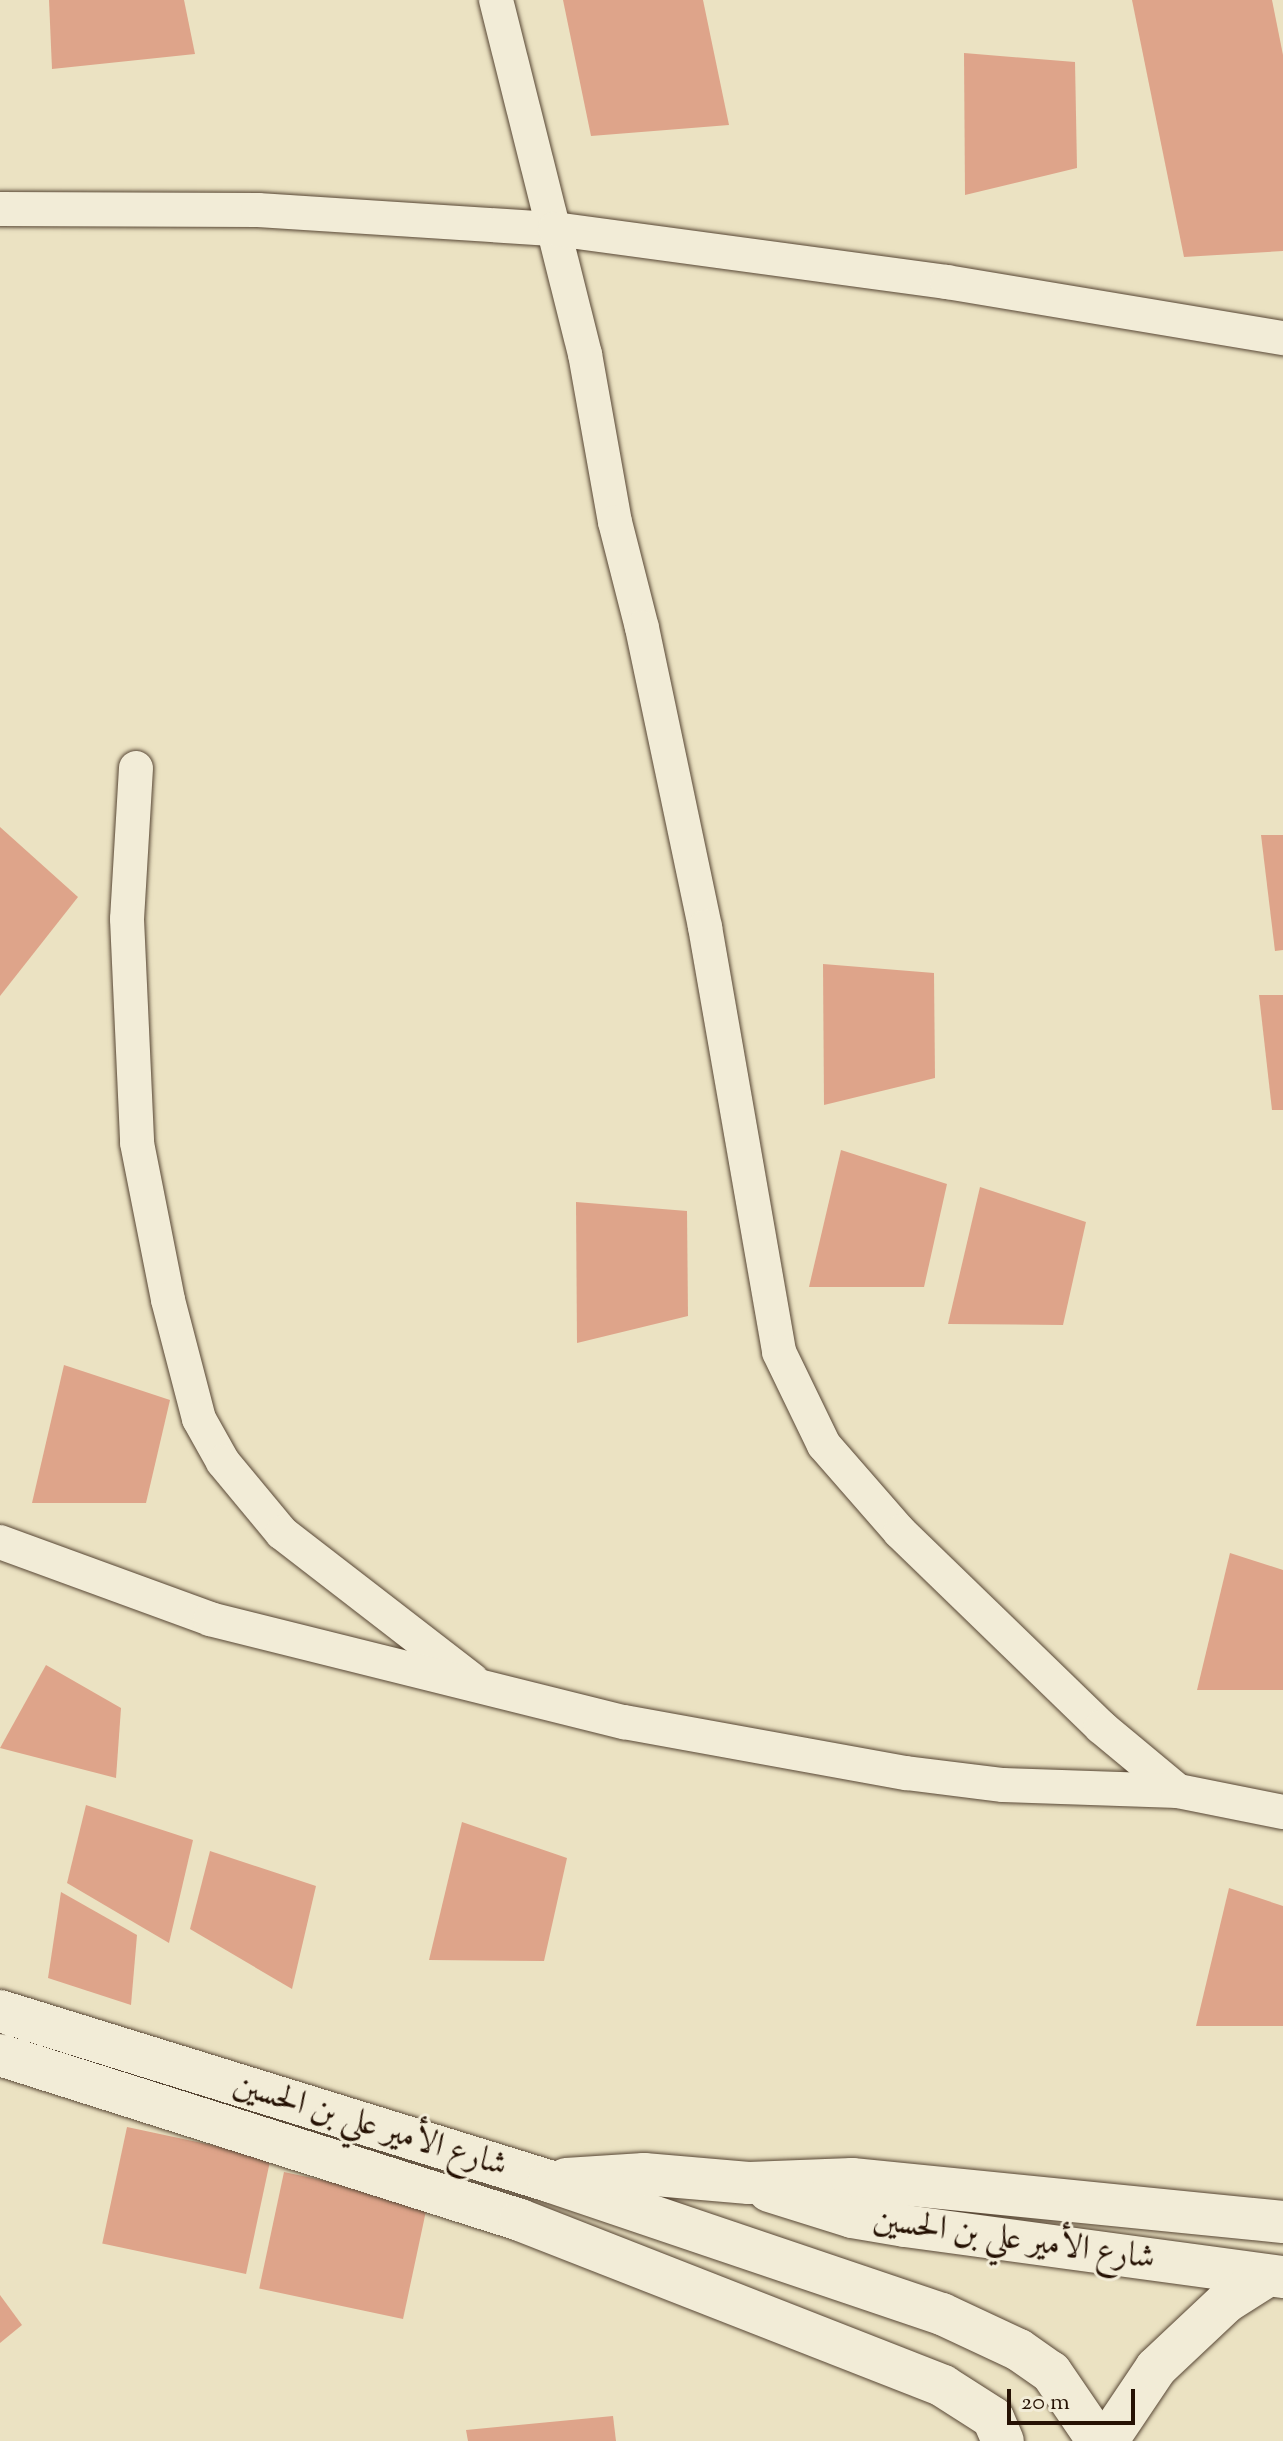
<!DOCTYPE html>
<meta charset="utf-8">
<style>
body{margin:0}
#map{position:relative;width:1283px;height:2441px;overflow:hidden;background:#ebe2c2;font-family:"Sorts Mill Goudy",Amiri,serif}
div>[style]{position:absolute}
.building>*{inset:0;background:#dea48a;transform-origin:0 0}
.roads{filter:drop-shadow(0 0 2px #574634) drop-shadow(0 0 2px #574634)}
.minor>*{height:34px;margin:-17px;padding:0 17px;transform-origin:17px;border-radius:17px;background:#f2ecd7}
.tertiary>*{height:42px;margin:-21px;padding:0 21px;transform-origin:21px;border-radius:21px;background:#f2ecd7}
span{translate:-50% -50%;white-space:nowrap;text-align:center;line-height:1.15;-webkit-text-stroke:6px #f2ecd7;paint-order:stroke}
.street-label{font-size:34px;color:#261204}
.scale{position:absolute;left:1007px;top:2389px;width:128px;height:36px;box-sizing:border-box;border:4px solid #261204;border-top:0;padding-left:10px;font-size:24px;line-height:28px;white-space:nowrap;color:#261204;-webkit-text-stroke:6px #f2ecd7;paint-order:stroke}
</style>
<div id="map">
<div class="building">
<div style="clip-path:polygon(49px 0,184px 0,195px 54px,52px 69px)"></div>
<div style="clip-path:polygon(563px 0,703px 0,729px 125px,591px 136px)"></div>
<div style="clip-path:polygon(1132px 0,1272px 0,1283px 55px,1283px 251px,1184px 257px)"></div>
<div style="clip-path:polygon(964px 53px,1075px 62px,1077px 168px,965px 195px)"></div>
<div style="clip-path:polygon(0 827px,78px 897px,0 996px)"></div>
<div style="clip-path:polygon(1261px 835px,1283px 835px,1283px 950px,1275px 951px)"></div>
<div style="clip-path:polygon(823px 964px,934px 973px,935px 1078px,824px 1105px)"></div>
<div style="clip-path:polygon(1259px 995px,1283px 995px,1283px 1110px,1272px 1110px)"></div>
<div style="clip-path:polygon(841px 1150px,947px 1184px,924px 1287px,809px 1287px)"></div>
<div style="clip-path:polygon(980px 1187px,1086px 1222px,1063px 1325px,948px 1324px)"></div>
<div style="clip-path:polygon(576px 1202px,687px 1211px,688px 1316px,577px 1343px)"></div>
<div style="clip-path:polygon(64px 1365px,170px 1400px,146px 1503px,32px 1503px)"></div>
<div style="clip-path:polygon(1230px 1553px,1283px 1570px,1283px 1690px,1197px 1690px)"></div>
<div style="clip-path:polygon(46px 1665px,121px 1708px,116px 1778px,0 1748px)"></div>
<div style="clip-path:polygon(86px 1805px,193px 1840px,169px 1943px,67px 1883px)"></div>
<div style="clip-path:polygon(462px 1822px,567px 1858px,544px 1961px,429px 1960px)"></div>
<div style="clip-path:polygon(210px 1851px,316px 1886px,292px 1989px,190px 1929px)"></div>
<div style="clip-path:polygon(1229px 1888px,1283px 1906px,1283px 2026px,1196px 2026px)"></div>
<div style="clip-path:polygon(61px 1892px,137px 1935px,131px 2005px,48px 1978px)"></div>
<div style="left:127px;top:2127px;width:147px;height:119px;rotate:12deg"></div>
<div style="left:284px;top:2172px;width:147px;height:119px;rotate:12deg"></div>
<div style="clip-path:polygon(0 2295px,22px 2325px,0 2343px)"></div>
<div style="clip-path:polygon(613px 2416px,616px 2441px,468px 2441px,466px 2430px)"></div>
</div>
<div class="roads">
<div class="minor">
<div style="left:496px;top:0;width:365px;rotate:75.9deg"></div>
<div style="left:585px;top:354px;width:171px;rotate:79.9deg"></div>
<div style="left:615px;top:522px;width:109px;rotate:75.7deg"></div>
<div style="left:642px;top:628px;width:306px;rotate:78.1deg"></div>
<div style="left:705px;top:927px;width:431px;rotate:80.1deg"></div>
<div style="left:779px;top:1352px;width:103px;rotate:64.2deg"></div>
<div style="left:824px;top:1445px;width:116px;rotate:48.9deg"></div>
<div style="left:900px;top:1532px;width:280px;rotate:44.1deg"></div>
<div style="left:1101px;top:1727px;width:100px;rotate:39.7deg"></div>
<div style="left:0;top:209px;width:258px;rotate:0.2deg"></div>
<div style="left:258px;top:210px;width:298px;rotate:3.7deg"></div>
<div style="left:555px;top:229px;width:396px;rotate:7.7deg"></div>
<div style="left:947px;top:282px;width:341px;rotate:9.5deg"></div>
<div style="left:136px;top:768px;width:151px;rotate:93.4deg"></div>
<div style="left:127px;top:919px;width:224px;rotate:87.4deg"></div>
<div style="left:137px;top:1143px;width:160px;rotate:78.8deg"></div>
<div style="left:168px;top:1300px;width:123px;rotate:75.4deg"></div>
<div style="left:199px;top:1419px;width:49px;rotate:60.8deg"></div>
<div style="left:223px;top:1462px;width:92px;rotate:50.3deg"></div>
<div style="left:282px;top:1533px;width:240px;rotate:37.7deg"></div>
<div style="left:0;top:1542px;width:224px;rotate:20.1deg"></div>
<div style="left:210px;top:1619px;width:427px;rotate:14deg"></div>
<div style="left:624px;top:1722px;width:287px;rotate:10.3deg"></div>
<div style="left:906px;top:1773px;width:98px;rotate:7.1deg"></div>
<div style="left:1003px;top:1785px;width:175px;rotate:2deg"></div>
<div style="left:1178px;top:1791px;width:107px;rotate:11.3deg"></div>
</div>
<div class="tertiary">
<div style="left:0;top:2011px;width:575px;rotate:17.21deg"></div>
<div style="left:549px;top:2181px;width:415px;rotate:18.7deg"></div>
<div style="left:942px;top:2314px;width:85px;rotate:25.1deg"></div>
<div style="left:1019px;top:2350px;width:39px;rotate:35deg"></div>
<div style="left:1051px;top:2372px;width:83px;rotate:55.7deg"></div>
<div style="left:0;top:2055px;width:546px;rotate:17.6deg"></div>
<div style="left:520px;top:2220px;width:454px;rotate:21.4deg"></div>
<div style="left:943px;top:2386px;width:59px;rotate:32.6deg"></div>
<div style="left:993px;top:2418px;width:25px;rotate:67deg"></div>
<div style="left:566px;top:2179px;width:78px;rotate:-3.7deg"></div>
<div style="left:644px;top:2174px;width:105px;rotate:4.9deg"></div>
<div style="left:749px;top:2183px;width:103px;rotate:-2.2deg"></div>
<div style="left:852px;top:2179px;width:433px;rotate:5.7deg"></div>
<div style="left:769px;top:2191px;width:87px;rotate:17.4deg"></div>
<div style="left:852px;top:2217px;width:54px;rotate:9.6deg"></div>
<div style="left:905px;top:2226px;width:381px;rotate:7.7deg"></div>
<div style="left:1107px;top:2441px;width:88px;rotate:-56.1deg"></div>
<div style="left:1156px;top:2368px;width:96px;rotate:-43.3deg"></div>
<div style="left:1226px;top:2302px;width:49px;rotate:-32.4deg"></div>
</div>
</div>
<div class="street-label">
<span style="left:370px;top:2126px;rotate:17deg">شارع الأمير علي بن الحسين</span>
<span style="left:1014px;top:2240px;rotate:8deg">شارع الأمير علي بن الحسين</span>
</div>
<div class="scale">20 m</div>
</div>
